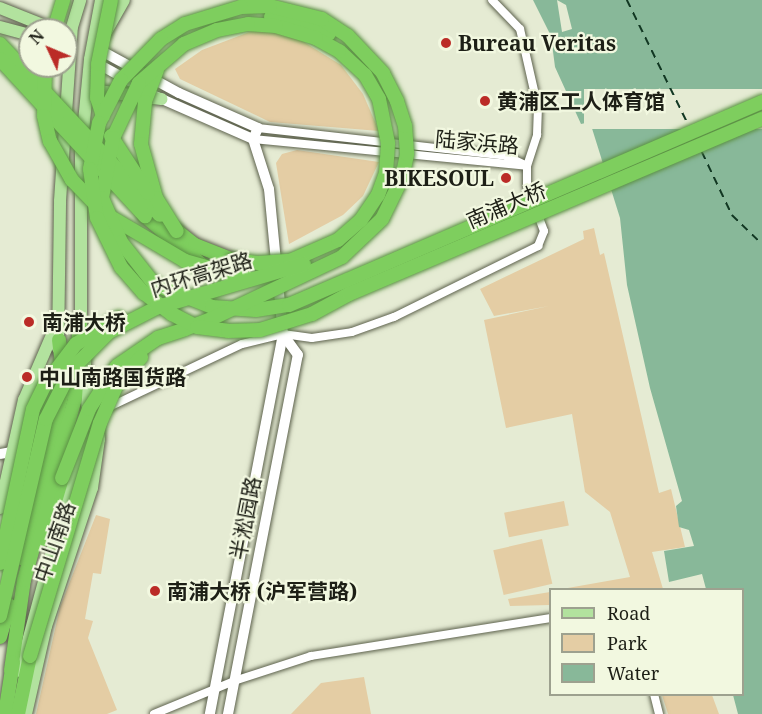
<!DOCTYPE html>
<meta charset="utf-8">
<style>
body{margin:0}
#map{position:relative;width:762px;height:714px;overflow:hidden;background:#e5ebd3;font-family:"Noto Serif","Noto Sans SC",serif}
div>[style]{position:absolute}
.green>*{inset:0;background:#e4cda4;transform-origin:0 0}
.water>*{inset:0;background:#88b899}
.pier>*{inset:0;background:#e5ebd3;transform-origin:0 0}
.ferry>*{height:1.5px;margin-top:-0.75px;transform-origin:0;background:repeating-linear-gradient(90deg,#113722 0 8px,transparent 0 14px)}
.roads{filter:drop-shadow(0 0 2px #5d624d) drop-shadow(0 0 2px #5d624d)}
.street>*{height:8px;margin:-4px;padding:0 4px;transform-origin:4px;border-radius:4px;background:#fff}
.secondary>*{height:10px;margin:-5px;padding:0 5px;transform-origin:5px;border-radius:5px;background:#fff}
.primary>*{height:12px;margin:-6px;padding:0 6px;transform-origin:6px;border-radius:6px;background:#b2e29e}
.highway>*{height:14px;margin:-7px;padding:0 7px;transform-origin:7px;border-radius:7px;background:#7ece5e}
.bridges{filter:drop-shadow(0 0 2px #5c9145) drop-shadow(0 0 2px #5c9145)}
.highway-bridge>*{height:14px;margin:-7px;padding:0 7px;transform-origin:7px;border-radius:7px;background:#7ece5e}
.dots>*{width:16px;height:16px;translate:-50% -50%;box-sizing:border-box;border:3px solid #f2f8e0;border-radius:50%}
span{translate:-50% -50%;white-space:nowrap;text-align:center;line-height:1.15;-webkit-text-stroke:4.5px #f2f8e0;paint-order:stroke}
.poi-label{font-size:21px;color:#1d1f16;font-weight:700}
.left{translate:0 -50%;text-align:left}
.right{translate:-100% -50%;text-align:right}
.street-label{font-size:21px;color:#1d1f16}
.legend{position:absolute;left:549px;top:588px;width:195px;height:108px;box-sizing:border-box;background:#f2f8e0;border:2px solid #9da18f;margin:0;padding:8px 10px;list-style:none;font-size:18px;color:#1d1f16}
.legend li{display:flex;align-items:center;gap:12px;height:30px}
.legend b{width:30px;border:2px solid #9da18f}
.north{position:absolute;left:18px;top:18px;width:60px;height:60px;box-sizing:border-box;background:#f2f8e0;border:2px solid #9da18f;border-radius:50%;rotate:314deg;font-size:16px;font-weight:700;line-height:24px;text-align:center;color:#1d1f16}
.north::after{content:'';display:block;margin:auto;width:21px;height:27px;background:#bb2c27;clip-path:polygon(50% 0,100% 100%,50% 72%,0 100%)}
</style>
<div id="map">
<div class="green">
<div style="clip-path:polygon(252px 31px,291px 34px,341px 65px,363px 94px,379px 131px,270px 122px,180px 79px,175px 69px,202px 50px)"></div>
<div style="clip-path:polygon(297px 150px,379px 162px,363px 196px,343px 215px,289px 244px,276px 163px,282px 154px)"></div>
<div style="clip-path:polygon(594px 228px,600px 255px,604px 253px,659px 493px,671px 489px,685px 547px,652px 552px,663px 589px,562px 589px,630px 577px,610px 512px,585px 492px,572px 414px,506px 428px,484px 320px,549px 306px,494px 316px,480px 289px,584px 239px,583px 231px)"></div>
<div style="left:564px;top:501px;width:25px;height:61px;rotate:79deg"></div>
<div style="clip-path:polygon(96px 515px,110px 519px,101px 574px,93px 573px,85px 619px,93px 621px,88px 638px,117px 710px,107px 714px,36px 714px,60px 607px)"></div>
<div style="left:542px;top:539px;width:46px;height:50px;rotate:77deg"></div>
<div style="clip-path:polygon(550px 592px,550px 605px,510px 606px,508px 599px)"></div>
<div style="clip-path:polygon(364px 677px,371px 714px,291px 714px,321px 683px)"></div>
<div style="clip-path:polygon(662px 695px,712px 695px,719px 714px,668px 714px)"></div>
</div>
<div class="water">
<div style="clip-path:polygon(533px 0,762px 0,762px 714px,738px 714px,733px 695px,742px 694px,742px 590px,706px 589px,702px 574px,669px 582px,664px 551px,694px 546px,689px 530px,679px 527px,676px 506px,682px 501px,650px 388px,627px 285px,620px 218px,590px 122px,581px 124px,555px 67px,551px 36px)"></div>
</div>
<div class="pier">
<div style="clip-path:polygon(557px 0,566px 5px,572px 29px,562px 32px)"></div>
<div style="left:762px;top:89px;width:40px;height:178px;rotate:90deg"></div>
</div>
<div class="ferry">
<div style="left:627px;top:0;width:140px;rotate:63.8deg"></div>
<div style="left:702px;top:152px;width:70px;rotate:64.5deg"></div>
<div style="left:732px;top:215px;width:42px;rotate:44deg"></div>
</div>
<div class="roads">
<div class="street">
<div style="left:258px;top:128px;width:250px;rotate:6.4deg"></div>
<div style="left:506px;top:156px;width:19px;rotate:25deg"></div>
<div style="left:253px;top:139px;width:275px;rotate:5.6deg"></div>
<div style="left:107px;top:408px;width:149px;rotate:-25.4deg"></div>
<div style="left:242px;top:344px;width:42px;rotate:-13.7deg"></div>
<div style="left:283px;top:334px;width:29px;rotate:8deg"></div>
<div style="left:312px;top:338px;width:40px;rotate:-8.5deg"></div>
<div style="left:352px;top:332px;width:45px;rotate:-19.7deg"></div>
<div style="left:394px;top:317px;width:161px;rotate:-26.2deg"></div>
<div style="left:538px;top:246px;width:16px;rotate:-68deg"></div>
<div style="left:544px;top:231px;width:48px;rotate:-110.7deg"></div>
<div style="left:527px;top:186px;width:20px;rotate:-90deg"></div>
<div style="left:527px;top:166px;width:33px;rotate:-72deg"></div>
<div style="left:537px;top:135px;width:27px;rotate:-88deg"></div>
<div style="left:538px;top:108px;width:81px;rotate:-102.8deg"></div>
<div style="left:520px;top:29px;width:40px;rotate:-134deg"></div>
<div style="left:654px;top:694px;width:21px;rotate:76deg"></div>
<div style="left:154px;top:714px;width:87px;rotate:-22.4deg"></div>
<div style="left:234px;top:681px;width:81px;rotate:-18deg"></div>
<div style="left:311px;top:656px;width:242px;rotate:-9deg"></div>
</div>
<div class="secondary">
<div style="left:96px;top:48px;width:94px;rotate:28.5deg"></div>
<div style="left:179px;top:93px;width:86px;rotate:23.9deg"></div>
<div style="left:258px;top:128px;width:12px;rotate:114deg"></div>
<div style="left:253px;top:139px;width:52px;rotate:72.3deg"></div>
<div style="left:269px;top:189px;width:146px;rotate:84.5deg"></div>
<div style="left:283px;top:334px;width:387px;rotate:100.9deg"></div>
<div style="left:93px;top:61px;width:41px;rotate:29.1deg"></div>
<div style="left:155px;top:96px;width:107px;rotate:23.7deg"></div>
<div style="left:0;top:454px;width:11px;rotate:-10deg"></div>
<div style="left:228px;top:714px;width:366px;rotate:-79deg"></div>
<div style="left:298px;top:355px;width:26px;rotate:-126deg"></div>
</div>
<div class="primary">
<div style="left:0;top:8px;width:59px;rotate:21.8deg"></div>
<div style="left:0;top:27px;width:31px;rotate:15deg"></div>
<div style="left:104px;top:35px;width:40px;rotate:-60.3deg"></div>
<div style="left:98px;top:91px;width:64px;rotate:7.2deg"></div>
<div style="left:81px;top:327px;width:174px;rotate:-90deg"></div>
<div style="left:81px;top:153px;width:94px;rotate:-84.5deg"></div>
<div style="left:90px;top:59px;width:60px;rotate:-79.4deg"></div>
<div style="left:58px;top:348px;width:147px;rotate:-89.2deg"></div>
<div style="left:60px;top:201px;width:174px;rotate:-86.1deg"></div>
<div style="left:72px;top:27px;width:28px;rotate:-73deg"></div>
<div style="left:84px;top:350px;width:63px;rotate:86.4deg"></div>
<div style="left:38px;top:427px;width:43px;rotate:-75.3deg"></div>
<div style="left:0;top:508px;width:111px;rotate:-77.5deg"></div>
<div style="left:24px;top:400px;width:78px;rotate:-66.7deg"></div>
<div style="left:20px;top:671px;width:243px;rotate:-75deg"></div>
<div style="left:26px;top:714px;width:90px;rotate:-77.2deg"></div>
<div style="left:46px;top:626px;width:145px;rotate:-71.6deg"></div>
<div style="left:92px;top:488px;width:49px;rotate:-81.9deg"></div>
<div style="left:99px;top:439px;width:45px;rotate:-97.6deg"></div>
</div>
<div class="highway">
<div style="left:145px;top:216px;width:75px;rotate:40.7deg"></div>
<div style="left:177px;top:231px;width:23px;rotate:38deg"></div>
<div style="left:195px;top:245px;width:41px;rotate:21.5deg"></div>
<div style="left:59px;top:340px;width:31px;rotate:83deg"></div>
<div style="left:44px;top:539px;width:64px;rotate:-73.6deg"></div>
<div style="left:21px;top:558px;width:170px;rotate:-76deg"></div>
<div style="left:0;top:637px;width:33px;rotate:-74deg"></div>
<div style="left:11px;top:670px;width:91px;rotate:-81.8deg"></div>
<div style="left:24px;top:580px;width:189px;rotate:-74.3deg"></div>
<div style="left:75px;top:398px;width:79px;rotate:-86.4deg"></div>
<div style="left:5px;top:714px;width:52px;rotate:-81.1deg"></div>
<div style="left:18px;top:714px;width:59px;rotate:-78.3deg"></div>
</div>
</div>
<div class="bridges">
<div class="highway-bridge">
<div style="left:271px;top:17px;width:37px;rotate:11deg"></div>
<div style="left:307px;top:24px;width:24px;rotate:24deg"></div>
<div style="left:54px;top:30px;width:31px;rotate:-73deg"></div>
<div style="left:0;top:44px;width:234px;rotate:46.9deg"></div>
<div style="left:0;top:59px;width:214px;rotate:47.3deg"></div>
<div style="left:45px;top:66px;width:50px;rotate:91.1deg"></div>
<div style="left:44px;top:116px;width:26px;rotate:77deg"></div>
<div style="left:50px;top:141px;width:45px;rotate:60.6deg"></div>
<div style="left:72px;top:180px;width:33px;rotate:46deg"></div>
<div style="left:157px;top:70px;width:34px;rotate:111deg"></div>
<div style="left:145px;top:102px;width:42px;rotate:95.4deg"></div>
<div style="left:141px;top:144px;width:56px;rotate:74.5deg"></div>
<div style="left:156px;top:198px;width:39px;rotate:58deg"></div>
<div style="left:103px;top:116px;width:19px;rotate:-108deg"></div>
<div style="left:97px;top:98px;width:34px;rotate:-88deg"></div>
<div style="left:98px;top:64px;width:65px;rotate:-78.5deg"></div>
<div style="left:111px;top:136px;width:68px;rotate:57deg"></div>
<div style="left:109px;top:216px;width:88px;rotate:30.6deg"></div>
<div style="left:185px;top:261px;width:66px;rotate:15.7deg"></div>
<div style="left:233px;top:260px;width:26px;rotate:7deg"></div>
<div style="left:259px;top:263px;width:31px;rotate:-4deg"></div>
<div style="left:290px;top:261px;width:52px;rotate:-23.6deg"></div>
<div style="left:338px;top:240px;width:30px;rotate:-41deg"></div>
<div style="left:361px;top:220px;width:30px;rotate:-56deg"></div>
<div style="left:378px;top:195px;width:23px;rotate:-70deg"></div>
<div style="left:386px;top:173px;width:30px;rotate:-86deg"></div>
<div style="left:388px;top:143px;width:45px;rotate:-101.6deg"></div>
<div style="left:379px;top:99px;width:28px;rotate:-120deg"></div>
<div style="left:365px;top:75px;width:35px;rotate:-137deg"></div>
<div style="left:339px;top:51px;width:26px;rotate:-151deg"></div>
<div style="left:316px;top:38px;width:42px;rotate:-163.3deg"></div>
<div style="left:276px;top:26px;width:28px;rotate:-176deg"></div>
<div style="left:248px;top:24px;width:32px;rotate:169deg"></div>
<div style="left:217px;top:30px;width:36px;rotate:157deg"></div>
<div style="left:184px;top:44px;width:60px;rotate:139.1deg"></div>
<div style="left:139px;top:83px;width:61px;rotate:115.3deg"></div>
<div style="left:113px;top:138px;width:61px;rotate:100.4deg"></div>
<div style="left:102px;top:198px;width:48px;rotate:66.6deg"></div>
<div style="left:121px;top:242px;width:53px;rotate:51.8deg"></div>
<div style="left:154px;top:284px;width:62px;rotate:21.6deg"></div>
<div style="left:212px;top:307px;width:44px;rotate:3.9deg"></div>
<div style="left:256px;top:310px;width:33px;rotate:-9deg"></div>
<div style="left:289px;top:305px;width:515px;rotate:-23.23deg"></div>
<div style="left:62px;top:478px;width:74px;rotate:-68.6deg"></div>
<div style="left:89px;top:409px;width:51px;rotate:-56.9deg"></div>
<div style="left:117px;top:366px;width:50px;rotate:-34.3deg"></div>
<div style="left:158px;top:338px;width:28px;rotate:-18deg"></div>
<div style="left:185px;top:329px;width:28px;rotate:-21deg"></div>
<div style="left:211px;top:319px;width:145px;rotate:-25.3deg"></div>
<div style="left:342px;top:257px;width:55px;rotate:-43.5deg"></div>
<div style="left:382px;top:219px;width:46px;rotate:-64deg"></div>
<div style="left:402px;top:178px;width:25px;rotate:-78deg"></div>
<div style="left:407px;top:154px;width:28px;rotate:-94deg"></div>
<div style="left:405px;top:126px;width:26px;rotate:-108deg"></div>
<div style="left:397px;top:101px;width:31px;rotate:-117deg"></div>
<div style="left:383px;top:73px;width:51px;rotate:-133.4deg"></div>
<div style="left:348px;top:36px;width:31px;rotate:-147deg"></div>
<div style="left:322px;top:19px;width:54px;rotate:-166deg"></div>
<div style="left:270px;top:6px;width:29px;rotate:178deg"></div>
<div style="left:241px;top:7px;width:59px;rotate:163.1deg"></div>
<div style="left:185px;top:24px;width:28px;rotate:148deg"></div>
<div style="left:161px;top:39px;width:57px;rotate:134.3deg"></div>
<div style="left:121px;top:80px;width:48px;rotate:117.1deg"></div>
<div style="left:99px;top:123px;width:47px;rotate:101.1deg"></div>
<div style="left:90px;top:169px;width:49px;rotate:81.9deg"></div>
<div style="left:97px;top:218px;width:55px;rotate:63.9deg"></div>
<div style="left:121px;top:267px;width:35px;rotate:49deg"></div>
<div style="left:144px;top:293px;width:35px;rotate:37deg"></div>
<div style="left:172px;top:314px;width:28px;rotate:27deg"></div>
<div style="left:197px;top:327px;width:31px;rotate:7deg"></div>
<div style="left:228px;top:331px;width:32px;rotate:-2deg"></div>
<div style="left:260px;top:330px;width:54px;rotate:-17.1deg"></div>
<div style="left:312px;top:314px;width:42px;rotate:-28.4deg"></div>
<div style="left:349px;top:294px;width:449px;rotate:-23deg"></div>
<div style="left:0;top:563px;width:157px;rotate:-77.9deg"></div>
<div style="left:33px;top:409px;width:25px;rotate:-64deg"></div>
<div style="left:44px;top:386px;width:53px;rotate:-52.7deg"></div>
<div style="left:76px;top:344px;width:50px;rotate:-31.2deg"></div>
<div style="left:0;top:616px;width:202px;rotate:-76.9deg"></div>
<div style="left:46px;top:419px;width:55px;rotate:-63deg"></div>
<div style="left:71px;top:370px;width:54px;rotate:-45deg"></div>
<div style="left:109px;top:332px;width:55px;rotate:-27deg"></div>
<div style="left:158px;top:307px;width:152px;rotate:-16.4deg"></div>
<div style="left:30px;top:656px;width:243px;rotate:-73.3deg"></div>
<div style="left:100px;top:423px;width:43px;rotate:-66.4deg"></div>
<div style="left:117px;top:384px;width:36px;rotate:-48deg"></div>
</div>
</div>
<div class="dots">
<div style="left:446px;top:43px;background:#bb2c27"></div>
<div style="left:485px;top:101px;background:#bb2c27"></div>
<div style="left:506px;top:178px;background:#bb2c27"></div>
<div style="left:29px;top:322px;background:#bb2c27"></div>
<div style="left:27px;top:377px;background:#bb2c27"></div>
<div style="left:155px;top:591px;background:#bb2c27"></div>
</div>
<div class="poi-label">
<span class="left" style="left:458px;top:43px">Bureau Veritas</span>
<span class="left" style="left:497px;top:101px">黄浦区工人体育馆</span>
<span class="right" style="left:494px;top:178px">BIKESOUL</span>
<span class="left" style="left:42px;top:322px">南浦大桥</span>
<span class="left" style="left:39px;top:377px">中山南路国货路</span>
<span class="left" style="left:167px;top:591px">南浦大桥 (沪军营路)</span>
</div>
<div class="street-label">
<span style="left:477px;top:142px;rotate:5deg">陆家浜路</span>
<span style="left:506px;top:205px;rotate:-23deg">南浦大桥</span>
<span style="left:201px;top:274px;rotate:-17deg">内环高架路</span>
<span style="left:245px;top:518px;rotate:-79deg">半淞园路</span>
<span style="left:54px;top:542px;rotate:-71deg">中山南路</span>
</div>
<ul class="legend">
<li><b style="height:8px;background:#b2e29e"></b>Road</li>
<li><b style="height:16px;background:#e4cda4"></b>Park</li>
<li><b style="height:16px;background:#88b899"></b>Water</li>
</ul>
<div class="north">N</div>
</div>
